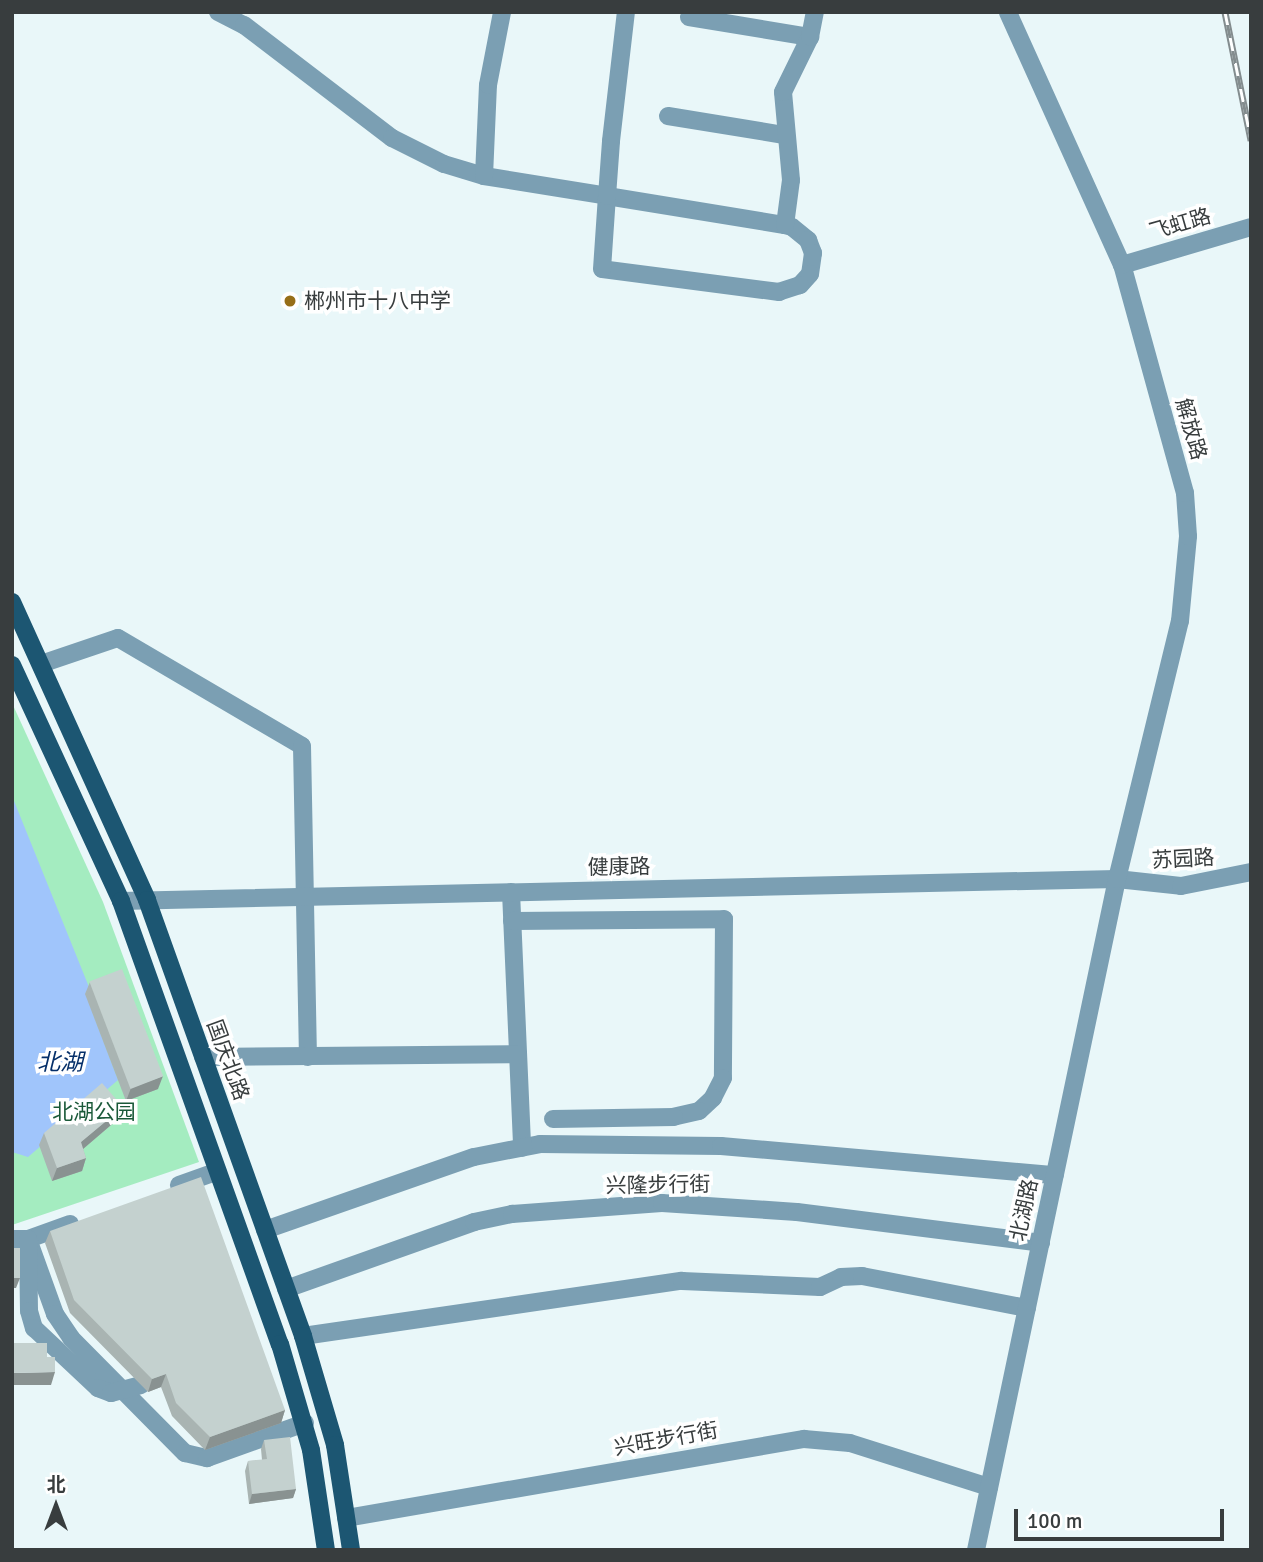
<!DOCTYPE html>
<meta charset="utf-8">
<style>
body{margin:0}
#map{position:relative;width:1263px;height:1562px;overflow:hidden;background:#e9f7f9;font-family:Signika,"Noto Sans SC",sans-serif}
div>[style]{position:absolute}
.green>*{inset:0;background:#a4ecc0}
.water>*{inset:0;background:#a0c5fb}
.minor>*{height:18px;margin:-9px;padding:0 9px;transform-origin:9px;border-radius:9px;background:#7b9fb3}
.major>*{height:18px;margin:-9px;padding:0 9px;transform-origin:9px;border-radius:9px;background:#1c5672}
.rail>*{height:7px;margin-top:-3.5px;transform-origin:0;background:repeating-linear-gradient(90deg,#fff 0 13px,#838c8e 0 26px);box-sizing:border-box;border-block:2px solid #838c8e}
.minor-bridge>*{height:18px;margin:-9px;padding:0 9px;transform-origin:9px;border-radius:9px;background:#7b9fb3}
.wall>*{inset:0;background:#a9b4b2}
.shaded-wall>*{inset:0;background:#899291}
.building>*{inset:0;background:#c4d1cf;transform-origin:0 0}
.dots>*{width:19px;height:19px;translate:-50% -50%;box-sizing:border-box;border:4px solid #fff;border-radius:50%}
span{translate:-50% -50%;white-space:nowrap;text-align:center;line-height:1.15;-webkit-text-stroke:7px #fff;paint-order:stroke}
.street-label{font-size:21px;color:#383d3e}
.poi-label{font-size:21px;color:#383d3e}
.left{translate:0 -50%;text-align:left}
.park-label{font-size:21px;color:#1a5939}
.water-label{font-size:23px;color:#052f69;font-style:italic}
.frame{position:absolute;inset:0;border:14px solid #383d3e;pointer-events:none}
.north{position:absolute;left:21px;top:1471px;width:70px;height:70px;-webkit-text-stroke:5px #fff;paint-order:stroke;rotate:0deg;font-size:19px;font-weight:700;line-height:28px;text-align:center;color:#383d3e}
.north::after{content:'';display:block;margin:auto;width:24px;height:32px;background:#383d3e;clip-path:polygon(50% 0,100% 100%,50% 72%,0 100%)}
.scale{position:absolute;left:1014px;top:1509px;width:210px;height:32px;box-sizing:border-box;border:4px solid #383d3e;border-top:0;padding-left:9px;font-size:21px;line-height:24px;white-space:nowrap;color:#383d3e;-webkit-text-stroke:5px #fff;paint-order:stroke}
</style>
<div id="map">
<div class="green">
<div style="clip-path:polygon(12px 703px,103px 902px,199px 1162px,12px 1225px)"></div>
</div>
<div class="water">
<div style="clip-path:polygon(12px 796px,91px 992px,86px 995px,118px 1080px,28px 1157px,12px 1152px)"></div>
</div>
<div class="minor">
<div style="left:218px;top:12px;width:29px;rotate:27deg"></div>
<div style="left:244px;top:25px;width:186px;rotate:37.4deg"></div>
<div style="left:392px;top:138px;width:58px;rotate:26.6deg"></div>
<div style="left:444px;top:164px;width:42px;rotate:16.7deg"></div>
<div style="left:484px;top:176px;width:125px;rotate:9.2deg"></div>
<div style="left:607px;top:196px;width:180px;rotate:9.3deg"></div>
<div style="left:785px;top:225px;width:7px;rotate:16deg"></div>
<div style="left:792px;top:227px;width:21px;rotate:39deg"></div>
<div style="left:808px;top:240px;width:14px;rotate:69deg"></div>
<div style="left:813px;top:253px;width:21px;rotate:98deg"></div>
<div style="left:810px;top:274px;width:15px;rotate:132deg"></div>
<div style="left:800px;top:285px;width:22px;rotate:162deg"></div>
<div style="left:779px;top:292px;width:178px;rotate:-172.6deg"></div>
<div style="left:602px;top:269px;width:73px;rotate:-86.1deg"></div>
<div style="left:607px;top:196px;width:55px;rotate:-85.8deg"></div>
<div style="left:611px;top:141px;width:130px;rotate:-83.4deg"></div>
<div style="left:689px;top:17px;width:123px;rotate:9.4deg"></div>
<div style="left:668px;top:116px;width:118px;rotate:9.3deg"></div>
<div style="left:484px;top:176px;width:91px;rotate:-87.5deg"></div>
<div style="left:488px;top:85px;width:74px;rotate:-79.1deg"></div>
<div style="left:785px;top:225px;width:45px;rotate:-82.4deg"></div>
<div style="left:791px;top:180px;width:88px;rotate:-95.2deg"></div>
<div style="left:783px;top:92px;width:61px;rotate:-63.9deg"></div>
<div style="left:810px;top:37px;width:25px;rotate:-79deg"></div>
<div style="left:1122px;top:265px;width:134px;rotate:-16.4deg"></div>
<div style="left:41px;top:664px;width:81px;rotate:-18.7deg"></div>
<div style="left:118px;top:638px;width:213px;rotate:30.4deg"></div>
<div style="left:302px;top:746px;width:311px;rotate:88.9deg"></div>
<div style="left:511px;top:892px;width:256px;rotate:87.5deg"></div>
<div style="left:121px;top:901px;width:996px;rotate:-1.27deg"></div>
<div style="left:1117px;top:879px;width:64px;rotate:6.2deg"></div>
<div style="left:1181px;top:886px;width:71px;rotate:-11.3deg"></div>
<div style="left:512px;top:921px;width:212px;rotate:-0.5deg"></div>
<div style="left:724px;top:919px;width:159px;rotate:90.4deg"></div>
<div style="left:723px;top:1078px;width:22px;rotate:117deg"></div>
<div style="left:713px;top:1098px;width:19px;rotate:137deg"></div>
<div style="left:699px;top:1111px;width:26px;rotate:167deg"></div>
<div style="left:674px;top:1117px;width:121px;rotate:179.1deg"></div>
<div style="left:203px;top:1057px;width:315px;rotate:-0.5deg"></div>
<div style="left:179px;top:1185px;width:41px;rotate:-19.7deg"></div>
<div style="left:70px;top:1224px;width:45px;rotate:160.3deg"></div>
<div style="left:28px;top:1239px;width:80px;rotate:70.2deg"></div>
<div style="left:55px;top:1314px;width:29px;rotate:56deg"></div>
<div style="left:71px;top:1338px;width:162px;rotate:45.3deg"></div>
<div style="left:185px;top:1453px;width:23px;rotate:13deg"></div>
<div style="left:207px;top:1458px;width:104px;rotate:-19.7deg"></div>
<div style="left:265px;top:1230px;width:221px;rotate:-19.3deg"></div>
<div style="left:474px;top:1157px;width:67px;rotate:-11.1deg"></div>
<div style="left:540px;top:1144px;width:181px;rotate:0.6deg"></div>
<div style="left:721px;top:1146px;width:335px;rotate:5deg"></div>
<div style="left:12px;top:1239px;width:16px"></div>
<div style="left:28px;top:1239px;width:72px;rotate:89.2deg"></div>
<div style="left:29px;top:1311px;width:18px;rotate:74deg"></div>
<div style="left:34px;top:1328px;width:88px;rotate:43.2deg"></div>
<div style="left:98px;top:1388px;width:14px;rotate:21deg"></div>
<div style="left:286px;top:1289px;width:200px;rotate:-19.6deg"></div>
<div style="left:474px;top:1222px;width:39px;rotate:-12deg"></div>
<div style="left:512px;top:1214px;width:150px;rotate:-4.2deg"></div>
<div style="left:662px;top:1203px;width:135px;rotate:3.8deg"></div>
<div style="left:797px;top:1212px;width:246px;rotate:7.2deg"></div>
<div style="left:303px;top:1336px;width:383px;rotate:-8.3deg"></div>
<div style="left:682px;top:1281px;width:138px;rotate:2.5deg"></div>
<div style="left:820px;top:1287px;width:23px;rotate:-25deg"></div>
<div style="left:841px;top:1277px;width:21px;rotate:-3deg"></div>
<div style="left:862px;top:1276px;width:168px;rotate:11deg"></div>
<div style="left:346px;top:1518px;width:465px;rotate:-9.8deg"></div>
<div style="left:804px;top:1439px;width:46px;rotate:5deg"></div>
<div style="left:850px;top:1443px;width:146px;rotate:17.6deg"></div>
<div style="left:976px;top:1550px;width:686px;rotate:-78.13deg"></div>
<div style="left:1117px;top:879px;width:266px;rotate:-76.3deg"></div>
<div style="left:1180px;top:621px;width:85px;rotate:-84.6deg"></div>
<div style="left:1188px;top:536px;width:43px;rotate:-94deg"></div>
<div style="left:1185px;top:493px;width:237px;rotate:-105.4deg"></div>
<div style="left:1122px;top:265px;width:277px;rotate:-114.3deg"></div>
</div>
<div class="major">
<div style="left:12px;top:602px;width:327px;rotate:65.6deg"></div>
<div style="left:147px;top:900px;width:463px;rotate:70.3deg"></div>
<div style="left:303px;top:1336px;width:114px;rotate:73.6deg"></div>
<div style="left:335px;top:1445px;width:106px;rotate:81.3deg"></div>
<div style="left:12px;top:665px;width:260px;rotate:65.2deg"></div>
<div style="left:121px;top:901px;width:471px;rotate:70.3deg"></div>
<div style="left:280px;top:1344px;width:110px;rotate:73.7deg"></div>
<div style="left:311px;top:1450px;width:101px;rotate:81.5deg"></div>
</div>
<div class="rail">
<div style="left:1225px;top:12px;width:131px;rotate:78.5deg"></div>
</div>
<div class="minor-bridge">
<div style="left:111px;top:1393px;width:31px;rotate:-15deg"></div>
</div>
<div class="wall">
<div style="clip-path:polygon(90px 982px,158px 1089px,126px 1101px,85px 994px)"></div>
<div style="clip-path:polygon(118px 1119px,83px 1149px,86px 1158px,82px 1171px,52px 1181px,39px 1145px,44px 1133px)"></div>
<div style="clip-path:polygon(50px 1231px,285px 1410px,281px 1423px,205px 1450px,172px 1416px,161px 1387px,148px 1392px,70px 1313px,45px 1243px)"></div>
<div style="clip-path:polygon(264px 1440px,296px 1489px,293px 1498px,249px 1504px,245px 1471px,248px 1461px,262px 1460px,261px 1449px)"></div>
</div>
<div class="shaded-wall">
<div style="clip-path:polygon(163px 1076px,158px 1089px,126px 1101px,131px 1088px)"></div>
<div style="clip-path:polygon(123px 1107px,118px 1119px,76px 1155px,81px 1142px)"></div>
<div style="clip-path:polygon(86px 1158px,82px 1171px,52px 1181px,57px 1168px)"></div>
<div style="clip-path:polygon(12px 1278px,20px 1278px,16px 1288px,12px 1288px)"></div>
<div style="clip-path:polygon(55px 1372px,51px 1385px,12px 1385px,12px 1373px)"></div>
<div style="clip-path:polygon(166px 1374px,161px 1387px,148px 1392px,152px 1379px)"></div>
<div style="clip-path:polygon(285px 1410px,281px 1423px,205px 1450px,210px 1437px)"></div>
<div style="clip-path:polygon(296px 1489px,293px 1498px,249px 1504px,252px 1494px)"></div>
</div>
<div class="building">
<div style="left:122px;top:969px;width:115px;height:35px;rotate:69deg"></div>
<div style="clip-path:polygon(102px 1083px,123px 1107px,81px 1142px,86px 1158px,57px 1168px,44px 1133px)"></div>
<div style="clip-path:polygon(201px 1177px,285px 1410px,210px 1437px,176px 1403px,166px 1374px,152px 1379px,74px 1300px,50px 1231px)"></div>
<div style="left:12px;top:1248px;width:8px;height:30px"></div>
<div style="clip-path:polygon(12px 1343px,47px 1343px,47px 1357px,55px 1357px,55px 1372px,12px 1373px)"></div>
<div style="clip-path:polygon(290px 1437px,296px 1489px,252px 1494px,248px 1461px,267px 1459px,264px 1440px)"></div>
</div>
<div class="dots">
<div style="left:290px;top:301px;background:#966e18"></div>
</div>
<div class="street-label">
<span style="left:1180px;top:224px;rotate:-16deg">飞虹路</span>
<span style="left:1191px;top:429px;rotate:74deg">解放路</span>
<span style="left:1183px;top:859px;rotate:-3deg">苏园路</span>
<span style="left:619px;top:867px;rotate:-1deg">健康路</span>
<span style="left:228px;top:1060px;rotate:70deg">国庆北路</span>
<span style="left:658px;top:1185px;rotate:-1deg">兴隆步行街</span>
<span style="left:1024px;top:1210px;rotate:-78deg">北湖路</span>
<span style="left:666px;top:1439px;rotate:-10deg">兴旺步行街</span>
</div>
<div class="poi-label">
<span class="left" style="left:304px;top:301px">郴州市十八中学</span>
</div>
<div class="park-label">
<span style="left:94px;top:1112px">北湖公园</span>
</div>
<div class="water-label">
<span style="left:60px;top:1063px">北湖</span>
</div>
<div class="frame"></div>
<div class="north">北</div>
<div class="scale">100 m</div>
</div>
